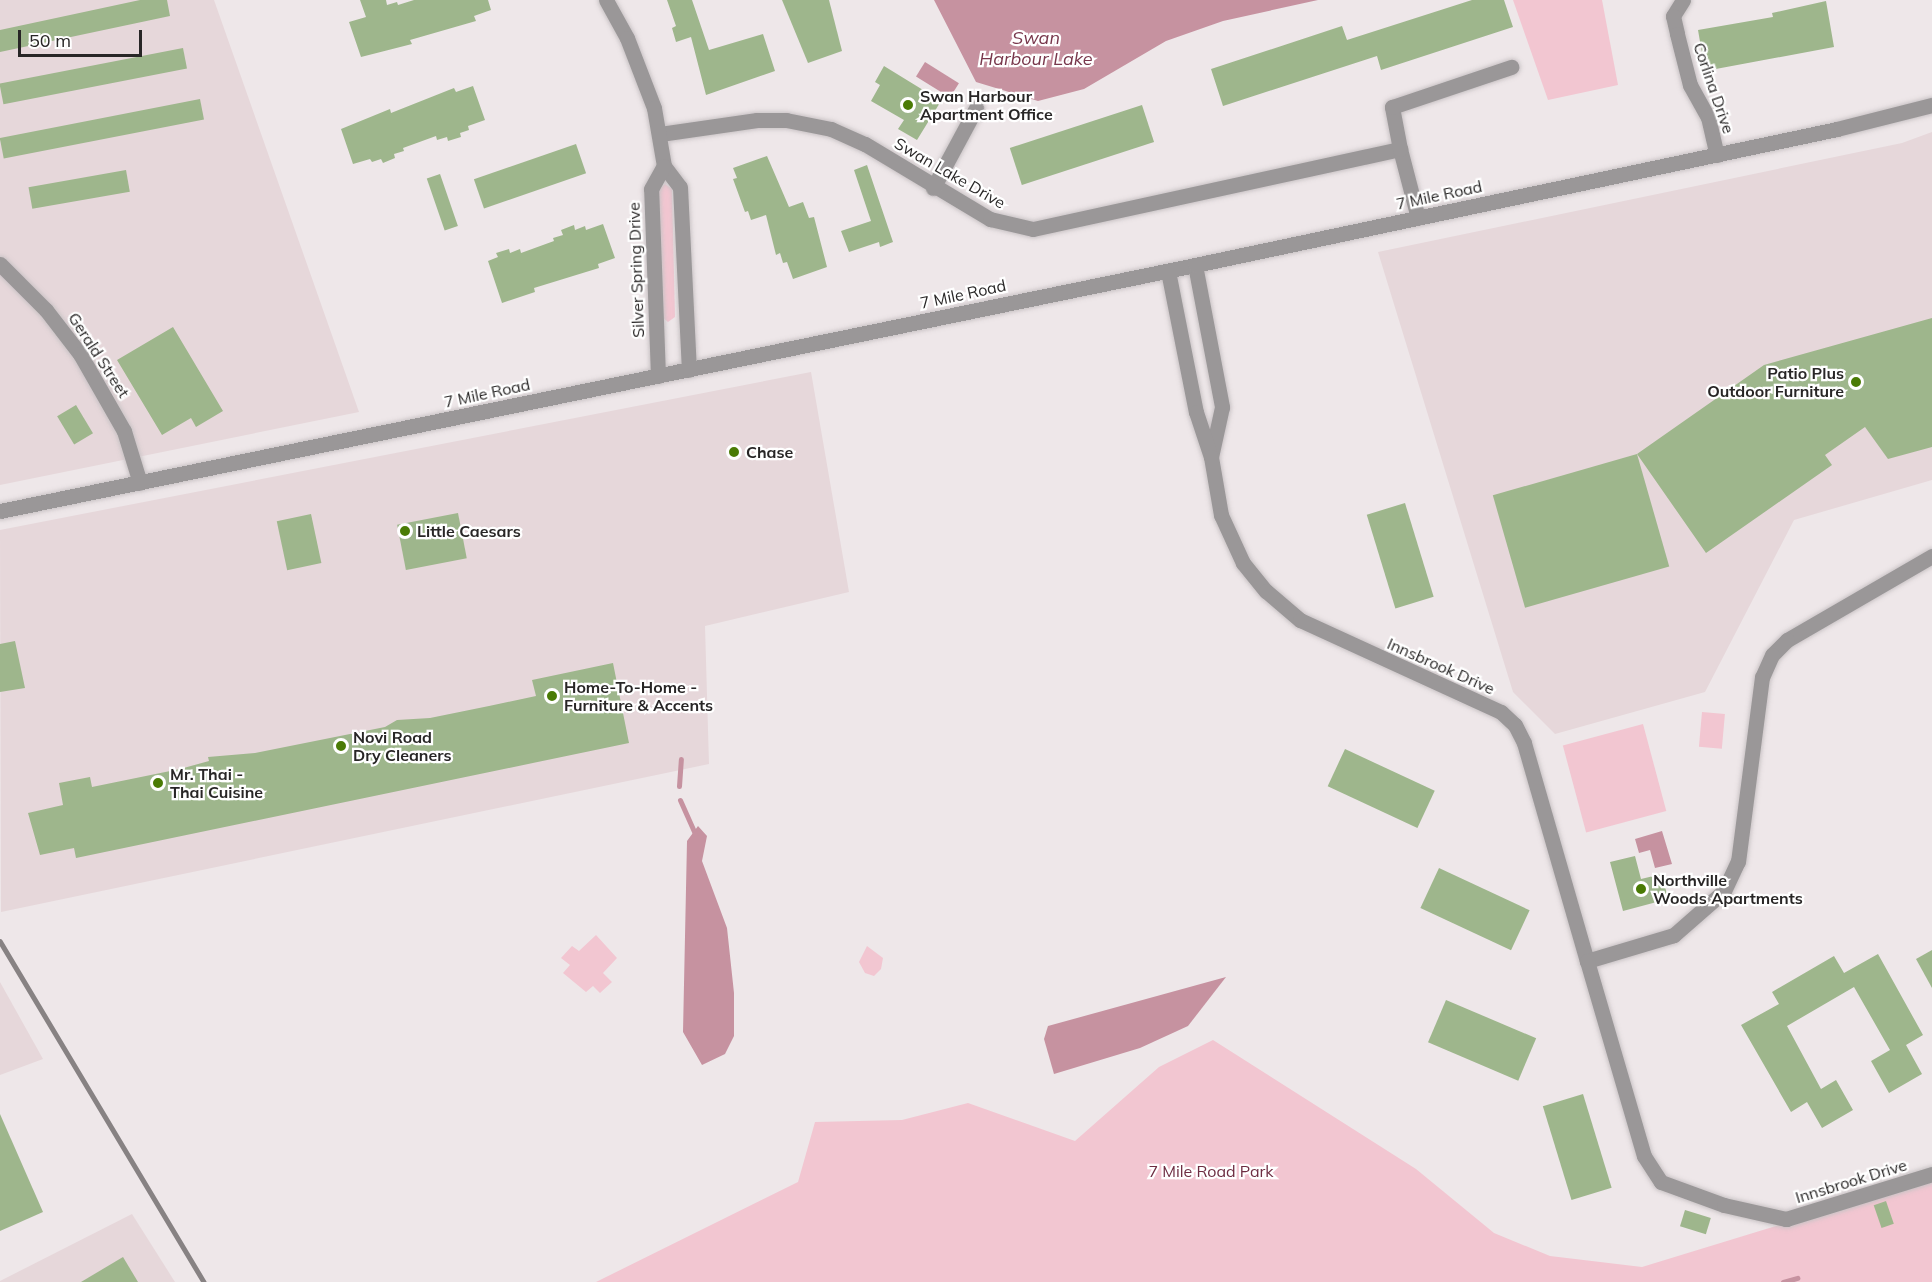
<!DOCTYPE html>
<style>
body{margin:0}
#map{position:relative;width:1932px;height:1282px;overflow:hidden;background:#eee7e9;font-family:Mulish,sans-serif}
div>[style]{position:absolute}
.built>*{inset:0;background:#e6d7da}
.green>*{inset:0;background:#f2c6d1;transform-origin:0 0}
.water>*{inset:0;background:#c692a0;transform-origin:0 0}
.stream>*{height:5px;margin:-2.5px;padding:0 2.5px;transform-origin:2.5px;border-radius:2.5px;background:#c692a0}
.building>*{inset:0;background:#9eb68c;transform-origin:0 0}
.roads{filter:drop-shadow(0 0 2px #cac4c6) drop-shadow(0 0 2px #cac4c6)}
.minor>*{height:15px;margin:-7.5px;padding:0 7.5px;transform-origin:7.5px;border-radius:7.5px;background:#9a9798}
.tertiary>*{height:15px;margin:-7.5px;padding:0 7.5px;transform-origin:7.5px;border-radius:7.5px;background:#9a9798}
.rail>*{height:4.5px;margin:-2.25px;padding:0 2.25px;transform-origin:2.25px;border-radius:2.25px;background:#878283}
.dots>*{width:16px;height:16px;translate:-50% -50%;box-sizing:border-box;border:3px solid #fff;border-radius:50%}
span{translate:-50% -50%;white-space:nowrap;text-align:center;line-height:1.15;-webkit-text-stroke:4.5px #fff;paint-order:stroke}
.street-label{font-size:16px;color:#282626}
.poi-label{font-size:16px;color:#282626;font-weight:700}
.left{translate:0 -50%;text-align:left}
.right{translate:-100% -50%;text-align:right}
.park-label{font-size:16px;color:#6d2d42}
.water-label{font-size:18px;color:#78374c;font-style:italic}
.scale{position:absolute;left:18px;top:30px;width:124px;height:27px;box-sizing:border-box;border:3px solid #282626;border-top:0;padding-left:8px;font-size:18px;line-height:21px;white-space:nowrap;color:#282626;-webkit-text-stroke:4px #fff;paint-order:stroke}
</style>
<div id="map">
<div class="built">
<div style="clip-path:polygon(0 0,214px 0,359px 412px,0 485px)"></div>
<div style="clip-path:polygon(1932px 132px,1932px 480px,1794px 520px,1705px 692px,1555px 734px,1513px 692px,1378px 252px,1902px 143px)"></div>
<div style="clip-path:polygon(811px 372px,849px 592px,705px 626px,709px 764px,1px 912px,0 530px)"></div>
<div style="clip-path:polygon(0 982px,43px 1059px,0 1075px)"></div>
<div style="clip-path:polygon(132px 1214px,175px 1282px,0 1282px,0 1281px)"></div>
</div>
<div class="green">
<div style="clip-path:polygon(1513px 0,1602px 0,1618px 85px,1548px 100px)"></div>
<div style="clip-path:polygon(665px 184px,672px 189px,675px 317px,668px 322px,662px 317px,658px 190px)"></div>
<div style="left:1702px;top:712px;width:23px;height:35px;rotate:5deg"></div>
<div style="left:1643px;top:724px;width:90px;height:83px;rotate:75deg"></div>
<div style="clip-path:polygon(596px 935px,617px 958px,603px 973px,612px 982px,600px 993px,593px 986px,586px 992px,563px 973px,570px 965px,561px 958px,572px 946px,579px 951px)"></div>
<div style="clip-path:polygon(867px 946px,883px 958px,881px 969px,874px 976px,865px 973px,859px 962px)"></div>
<div style="clip-path:polygon(1213px 1040px,1416px 1169px,1494px 1233px,1550px 1256px,1642px 1267px,1932px 1178px,1932px 1282px,596px 1282px,798px 1182px,815px 1122px,902px 1120px,968px 1103px,1075px 1141px,1159px 1067px)"></div>
</div>
<div class="water">
<div style="clip-path:polygon(934px 0,1318px 0,1223px 21px,1166px 41px,1084px 89px,1038px 101px,976px 82px)"></div>
<div style="left:925px;top:62px;width:40px;height:17px;rotate:32deg"></div>
<div style="clip-path:polygon(698px 826px,707px 836px,702px 861px,727px 928px,734px 993px,734px 1036px,725px 1054px,702px 1065px,683px 1032px,687px 841px)"></div>
<div style="clip-path:polygon(1662px 831px,1672px 864px,1655px 868px,1650px 850px,1639px 853px,1635px 839px)"></div>
<div style="clip-path:polygon(1226px 977px,1188px 1026px,1140px 1048px,1054px 1074px,1044px 1039px,1048px 1026px)"></div>
</div>
<div class="stream">
<div style="left:679px;top:786px;width:27px;rotate:-86deg"></div>
<div style="left:680px;top:800px;width:37px;rotate:66deg"></div>
<div style="left:1783px;top:1282px;width:15px;rotate:-16deg"></div>
</div>
<div class="building">
<div style="clip-path:polygon(140px 0,167px 0,170px 16px,0 52px,0 30px)"></div>
<div style="clip-path:polygon(360px 0,386px 0,387px 5px,397px 2px,398px 5px,414px 0,488px 0,491px 10px,474px 16px,476px 21px,410px 40px,412px 44px,361px 57px,349px 22px,366px 17px)"></div>
<div style="clip-path:polygon(667px 0,692px 0,709px 50px,763px 34px,775px 71px,706px 95px,691px 37px,676px 42px,672px 28px,676px 26px)"></div>
<div style="clip-path:polygon(782px 0,829px 0,842px 51px,808px 63px)"></div>
<div style="clip-path:polygon(1472px 0,1504px 0,1513px 27px,1381px 70px,1377px 56px,1223px 106px,1211px 69px,1342px 26px,1347px 40px)"></div>
<div style="clip-path:polygon(1826px 1px,1834px 47px,1705px 71px,1698px 30px,1773px 17px,1772px 13px)"></div>
<div style="left:183px;top:48px;width:21px;height:187px;rotate:79deg"></div>
<div style="clip-path:polygon(884px 66px,941px 101px,917px 140px,898px 129px,904px 120px,871px 101px,880px 85px,875px 82px)"></div>
<div style="clip-path:polygon(473px 86px,485px 120px,468px 126px,469px 130px,460px 133px,461px 137px,448px 141px,447px 137px,437px 140px,436px 136px,403px 148px,404px 151px,394px 154px,395px 158px,383px 163px,381px 159px,372px 162px,370px 159px,353px 164px,341px 129px,390px 109px,391px 113px,454px 88px,456px 92px)"></div>
<div style="left:200px;top:99px;width:21px;height:204px;rotate:79deg"></div>
<div style="left:1142px;top:105px;width:39px;height:139px;rotate:72deg"></div>
<div style="left:576px;top:144px;width:31px;height:108px;rotate:71deg"></div>
<div style="clip-path:polygon(767px 156px,789px 207px,803px 202px,809px 218px,814px 217px,827px 267px,793px 279px,787px 262px,783px 263px,780px 253px,776px 255px,766px 215px,751px 220px,748px 211px,745px 212px,733px 179px,737px 178px,733px 168px)"></div>
<div style="clip-path:polygon(867px 165px,893px 242px,880px 247px,879px 242px,849px 252px,841px 231px,871px 221px,854px 170px)"></div>
<div style="left:126px;top:170px;width:22px;height:99px;rotate:80deg"></div>
<div style="left:440px;top:174px;width:55px;height:14px;rotate:71deg"></div>
<div style="clip-path:polygon(603px 224px,615px 258px,598px 264px,599px 268px,534px 288px,535px 292px,502px 303px,488px 261px,498px 257px,496px 253px,509px 249px,510px 253px,520px 249px,521px 253px,554px 241px,553px 238px,563px 235px,561px 230px,574px 225px,575px 230px,585px 226px,586px 230px)"></div>
<div style="clip-path:polygon(1932px 318px,1932px 447px,1888px 459px,1865px 427px,1825px 455px,1832px 465px,1706px 553px,1637px 454px,1764px 365px)"></div>
<div style="clip-path:polygon(173px 327px,223px 411px,196px 427px,191px 418px,162px 435px,117px 360px)"></div>
<div style="left:76px;top:405px;width:33px;height:22px;rotate:59deg"></div>
<div style="left:1637px;top:454px;width:117px;height:150px;rotate:74deg"></div>
<div style="left:1405px;top:503px;width:98px;height:40px;rotate:73deg"></div>
<div style="left:458px;top:513px;width:46px;height:62px;rotate:79deg"></div>
<div style="left:311px;top:514px;width:50px;height:35px;rotate:78deg"></div>
<div style="clip-path:polygon(15px 641px,25px 688px,0 692px,0 644px)"></div>
<div style="clip-path:polygon(613px 663px,629px 743px,76px 858px,74px 848px,40px 855px,28px 813px,63px 805px,59px 783px,90px 777px,92px 787px,180px 769px,209px 761px,208px 757px,255px 753px,385px 727px,397px 720px,430px 718px,489px 706px,536px 696px,532px 680px)"></div>
<div style="left:1345px;top:749px;width:99px;height:41px;rotate:25deg"></div>
<div style="clip-path:polygon(1635px 856px,1641px 879px,1662px 874px,1668px 899px,1623px 911px,1610px 862px)"></div>
<div style="left:1439px;top:868px;width:100px;height:44px;rotate:25deg"></div>
<div style="clip-path:polygon(1932px 950px,1932px 988px,1916px 959px)"></div>
<div style="clip-path:polygon(1878px 954px,1923px 1035px,1906px 1045px,1922px 1074px,1889px 1093px,1871px 1061px,1890px 1050px,1854px 987px,1787px 1026px,1821px 1089px,1836px 1080px,1853px 1110px,1822px 1128px,1807px 1102px,1791px 1112px,1741px 1025px,1779px 1004px,1772px 992px,1834px 956px,1844px 973px)"></div>
<div style="left:1446px;top:1000px;width:98px;height:46px;rotate:23deg"></div>
<div style="left:1583px;top:1094px;width:98px;height:42px;rotate:73deg"></div>
<div style="clip-path:polygon(0 1114px,43px 1212px,0 1231px)"></div>
<div style="left:1886px;top:1201px;width:24px;height:13px;rotate:71deg"></div>
<div style="left:1685px;top:1210px;width:27px;height:17px;rotate:17deg"></div>
<div style="clip-path:polygon(123px 1257px,138px 1282px,81px 1282px)"></div>
</div>
<div class="roads">
<div class="minor">
<div style="left:1683px;top:0;width:19px;rotate:122deg"></div>
<div style="left:1673px;top:16px;width:18px;rotate:77deg"></div>
<div style="left:1677px;top:34px;width:53px;rotate:75.7deg"></div>
<div style="left:1690px;top:85px;width:37px;rotate:61deg"></div>
<div style="left:1708px;top:117px;width:39px;rotate:77deg"></div>
<div style="left:660px;top:134px;width:98px;rotate:-8.2deg"></div>
<div style="left:757px;top:120px;width:29px"></div>
<div style="left:786px;top:120px;width:46px;rotate:11.3deg"></div>
<div style="left:831px;top:129px;width:37px;rotate:24deg"></div>
<div style="left:865px;top:144px;width:146px;rotate:31deg"></div>
<div style="left:990px;top:219px;width:44px;rotate:13.1deg"></div>
<div style="left:1033px;top:229px;width:376px;rotate:-12.3deg"></div>
<div style="left:1400px;top:149px;width:71px;rotate:75.4deg"></div>
<div style="left:1400px;top:149px;width:43px;rotate:-100.8deg"></div>
<div style="left:1392px;top:107px;width:126px;rotate:-18.6deg"></div>
<div style="left:933px;top:188px;width:91px;rotate:-61.7deg"></div>
<div style="left:0;top:264px;width:65px;rotate:45deg"></div>
<div style="left:46px;top:310px;width:56px;rotate:52.3deg"></div>
<div style="left:80px;top:354px;width:89px;rotate:60.3deg"></div>
<div style="left:124px;top:431px;width:54px;rotate:72.9deg"></div>
<div style="left:1195px;top:265px;width:145px;rotate:79.2deg"></div>
<div style="left:1222px;top:407px;width:51px;rotate:102.4deg"></div>
<div style="left:1168px;top:271px;width:144px;rotate:78.8deg"></div>
<div style="left:1196px;top:412px;width:47px;rotate:71.6deg"></div>
<div style="left:1211px;top:457px;width:59px;rotate:80.2deg"></div>
<div style="left:1221px;top:515px;width:53px;rotate:65.4deg"></div>
<div style="left:1243px;top:563px;width:36px;rotate:51deg"></div>
<div style="left:1266px;top:591px;width:45px;rotate:40.5deg"></div>
<div style="left:1300px;top:620px;width:221px;rotate:24.6deg"></div>
<div style="left:1501px;top:712px;width:19px;rotate:43deg"></div>
<div style="left:1515px;top:725px;width:20px;rotate:63deg"></div>
<div style="left:1524px;top:743px;width:227px;rotate:73.9deg"></div>
<div style="left:1932px;top:556px;width:168px;rotate:149.9deg"></div>
<div style="left:1787px;top:640px;width:21px;rotate:135deg"></div>
<div style="left:1772px;top:655px;width:24px;rotate:114deg"></div>
<div style="left:1762px;top:677px;width:186px;rotate:97.4deg"></div>
<div style="left:1738px;top:861px;width:33px;rotate:115deg"></div>
<div style="left:1724px;top:891px;width:67px;rotate:138.7deg"></div>
<div style="left:1674px;top:935px;width:91px;rotate:163.4deg"></div>
<div style="left:1587px;top:961px;width:203px;rotate:73.7deg"></div>
<div style="left:1644px;top:1156px;width:31px;rotate:57deg"></div>
<div style="left:1661px;top:1182px;width:67px;rotate:20.1deg"></div>
<div style="left:1724px;top:1205px;width:64px;rotate:12.7deg"></div>
<div style="left:1786px;top:1219px;width:153px;rotate:-17.1deg"></div>
</div>
<div class="tertiary">
<div style="left:606px;top:0;width:43px;rotate:61.1deg"></div>
<div style="left:627px;top:38px;width:75px;rotate:68.9deg"></div>
<div style="left:654px;top:108px;width:59px;rotate:80.2deg"></div>
<div style="left:664px;top:166px;width:26px;rotate:53deg"></div>
<div style="left:680px;top:187px;width:183px;rotate:87.2deg"></div>
<div style="left:658px;top:376px;width:187px;rotate:-92.1deg"></div>
<div style="left:651px;top:189px;width:26px;rotate:-61deg"></div>
<div style="left:0;top:511px;width:1220px;rotate:-11.63deg"></div>
<div style="left:1195px;top:265px;width:656px;rotate:-11.96deg"></div>
<div style="left:1837px;top:129px;width:98px;rotate:-14.2deg"></div>
</div>
</div>
<div class="rail">
<div style="left:0;top:941px;width:397px;rotate:59.1deg"></div>
</div>
<div class="dots">
<div style="left:908px;top:105px;background:#4a7b05"></div>
<div style="left:1856px;top:382px;background:#4a7b05"></div>
<div style="left:734px;top:452px;background:#4a7b05"></div>
<div style="left:405px;top:531px;background:#4a7b05"></div>
<div style="left:552px;top:696px;background:#4a7b05"></div>
<div style="left:341px;top:746px;background:#4a7b05"></div>
<div style="left:158px;top:783px;background:#4a7b05"></div>
<div style="left:1641px;top:889px;background:#4a7b05"></div>
</div>
<div class="street-label">
<span style="left:1714px;top:88px;rotate:71deg">Corlina Drive</span>
<span style="left:950px;top:173px;rotate:30deg">Swan Lake Drive</span>
<span style="left:1439px;top:195px;rotate:-12deg">7 Mile Road</span>
<span style="left:636px;top:270px;rotate:-92deg">Silver Spring Drive</span>
<span style="left:963px;top:294px;rotate:-12deg">7 Mile Road</span>
<span style="left:99px;top:355px;rotate:57deg">Gerald Street</span>
<span style="left:487px;top:393px;rotate:-12deg">7 Mile Road</span>
<span style="left:1441px;top:666px;rotate:24deg">Innsbrook Drive</span>
<span style="left:1851px;top:1181px;rotate:-17deg">Innsbrook Drive</span>
</div>
<div class="poi-label">
<span class="left" style="left:920px;top:105px">Swan Harbour<br>Apartment Office</span>
<span class="right" style="left:1844px;top:382px">Patio Plus<br>Outdoor Furniture</span>
<span class="left" style="left:746px;top:452px">Chase</span>
<span class="left" style="left:417px;top:531px">Little Caesars</span>
<span class="left" style="left:564px;top:696px">Home-To-Home -<br>Furniture &amp; Accents</span>
<span class="left" style="left:353px;top:746px">Novi Road<br>Dry Cleaners</span>
<span class="left" style="left:170px;top:783px">Mr. Thai -<br>Thai Cuisine</span>
<span class="left" style="left:1653px;top:889px">Northville<br>Woods Apartments</span>
</div>
<div class="park-label">
<span style="left:1211px;top:1171px">7 Mile Road Park</span>
</div>
<div class="water-label">
<span style="left:1036px;top:49px">Swan<br>Harbour Lake</span>
</div>
<div class="scale">50 m</div>
</div>
